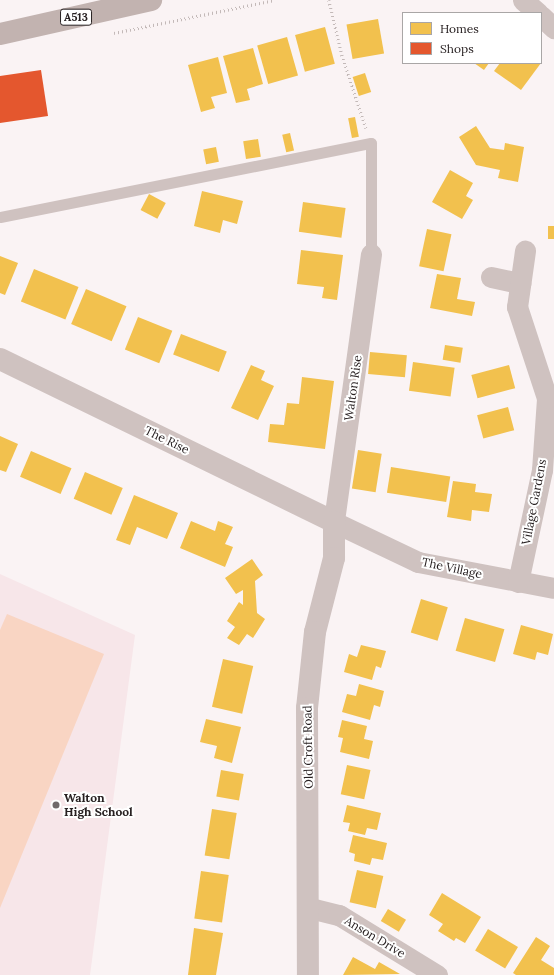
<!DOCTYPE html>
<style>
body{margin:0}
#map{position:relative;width:554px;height:975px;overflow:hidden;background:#faf3f4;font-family:Lora,serif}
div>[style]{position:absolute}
.built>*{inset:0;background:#f7e6e9}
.green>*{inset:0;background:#f9d5c3}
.homes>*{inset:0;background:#f2c14e;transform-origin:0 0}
.shops>*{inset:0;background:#e4572e}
.path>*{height:2.5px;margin-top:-1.25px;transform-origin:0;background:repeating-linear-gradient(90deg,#c3b9b8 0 1px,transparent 0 4px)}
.service>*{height:11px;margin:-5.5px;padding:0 5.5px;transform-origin:5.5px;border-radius:5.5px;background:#cfc2c0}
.minor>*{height:21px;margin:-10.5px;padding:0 10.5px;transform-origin:10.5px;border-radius:10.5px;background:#cfc2c0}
.tertiary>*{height:22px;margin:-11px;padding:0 11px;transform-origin:11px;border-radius:11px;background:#cfc2c0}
.trunk>*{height:22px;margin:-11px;padding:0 11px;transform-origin:11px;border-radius:11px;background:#c2b3b0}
.dots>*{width:11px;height:11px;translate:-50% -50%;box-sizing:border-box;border:2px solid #fff;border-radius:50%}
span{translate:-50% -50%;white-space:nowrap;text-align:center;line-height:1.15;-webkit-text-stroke:4px #fff;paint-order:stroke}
.shield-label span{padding:1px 3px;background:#fff;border:1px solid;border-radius:3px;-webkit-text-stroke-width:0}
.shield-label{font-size:11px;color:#272021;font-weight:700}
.street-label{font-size:12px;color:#272021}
.poi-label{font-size:12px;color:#272021;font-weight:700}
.left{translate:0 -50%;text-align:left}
.legend{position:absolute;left:402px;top:12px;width:140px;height:52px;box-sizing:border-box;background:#fff;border:1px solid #a9a6a6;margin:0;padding:5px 7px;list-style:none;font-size:12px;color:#272021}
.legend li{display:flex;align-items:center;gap:8px;height:20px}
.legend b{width:20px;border:1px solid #a9a6a6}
</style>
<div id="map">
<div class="built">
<div style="clip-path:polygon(0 574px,135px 635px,90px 975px,0 975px)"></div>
</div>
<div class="green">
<div style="clip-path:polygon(7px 614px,104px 654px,0 908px,0 630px)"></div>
</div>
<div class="homes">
<div style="left:378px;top:19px;width:35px;height:32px;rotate:80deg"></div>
<div style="left:325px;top:27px;width:38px;height:31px;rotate:75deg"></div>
<div style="left:287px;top:37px;width:40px;height:31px;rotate:74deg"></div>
<div style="clip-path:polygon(253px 48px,263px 84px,247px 89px,250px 100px,236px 103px,223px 56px)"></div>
<div style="clip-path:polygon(218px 57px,227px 93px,211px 97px,215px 108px,201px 112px,188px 65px)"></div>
<div style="clip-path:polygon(474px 63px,489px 63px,484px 70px)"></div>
<div style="clip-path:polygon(500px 63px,541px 63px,521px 90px,494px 71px)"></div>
<div style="left:365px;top:73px;width:20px;height:13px;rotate:72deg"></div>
<div style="left:355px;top:117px;width:20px;height:7px;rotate:79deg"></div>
<div style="clip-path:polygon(476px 126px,490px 148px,504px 150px,505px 143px,524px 147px,518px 182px,498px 178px,500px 170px,476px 165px,459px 137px)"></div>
<div style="left:290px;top:133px;width:18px;height:8px;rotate:77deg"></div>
<div style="left:258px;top:139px;width:18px;height:15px;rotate:81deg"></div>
<div style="left:216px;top:147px;width:15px;height:13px;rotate:79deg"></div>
<div style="clip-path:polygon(450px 170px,473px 183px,466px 196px,473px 200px,462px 219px,432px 202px)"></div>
<div style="clip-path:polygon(202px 191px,243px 201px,237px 224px,223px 220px,220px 233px,194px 226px)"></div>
<div style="left:149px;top:194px;width:19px;height:18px;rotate:28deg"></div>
<div style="left:303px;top:202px;width:43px;height:30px;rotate:8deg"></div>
<div style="left:548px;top:226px;width:6px;height:13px"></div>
<div style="left:427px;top:229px;width:25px;height:38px;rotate:12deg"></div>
<div style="clip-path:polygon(301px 250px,343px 255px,337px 300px,322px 298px,324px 287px,297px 284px)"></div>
<div style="clip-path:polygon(0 256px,18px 263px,5px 295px,0 293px)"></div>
<div style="left:34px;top:269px;width:48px;height:35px;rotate:22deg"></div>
<div style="clip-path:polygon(437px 274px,461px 278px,457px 299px,475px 302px,472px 316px,430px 308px)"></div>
<div style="left:86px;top:289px;width:44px;height:38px;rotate:23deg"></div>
<div style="left:138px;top:317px;width:37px;height:35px;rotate:22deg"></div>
<div style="left:181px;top:334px;width:49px;height:22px;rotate:21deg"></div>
<div style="left:445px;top:345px;width:18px;height:15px;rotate:9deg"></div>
<div style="left:370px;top:352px;width:37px;height:22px;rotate:5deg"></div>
<div style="left:413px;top:362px;width:42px;height:29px;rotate:8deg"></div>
<div style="clip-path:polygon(251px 365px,265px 371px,261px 380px,274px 386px,258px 420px,231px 408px)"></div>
<div style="left:509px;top:365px;width:24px;height:39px;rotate:75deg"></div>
<div style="clip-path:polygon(302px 377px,334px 381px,325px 449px,268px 442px,270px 424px,284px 425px,287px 403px,299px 404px)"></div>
<div style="left:508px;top:407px;width:24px;height:32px;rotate:75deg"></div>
<div style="clip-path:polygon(0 436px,18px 444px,6px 472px,0 470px)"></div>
<div style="left:358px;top:450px;width:24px;height:39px;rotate:9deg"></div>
<div style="left:31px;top:451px;width:44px;height:28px;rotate:23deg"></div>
<div style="left:391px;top:467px;width:60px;height:26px;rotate:9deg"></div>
<div style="left:85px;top:472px;width:41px;height:29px;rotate:23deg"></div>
<div style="clip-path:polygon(453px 481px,476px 484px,475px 492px,492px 494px,489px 512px,472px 510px,471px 521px,447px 517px)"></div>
<div style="clip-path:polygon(134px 495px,178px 513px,167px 539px,137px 527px,130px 545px,116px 540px)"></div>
<div style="clip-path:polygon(191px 521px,215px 531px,218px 521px,233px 527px,225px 544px,233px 547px,225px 567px,180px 548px)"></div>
<div style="clip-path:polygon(252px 559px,263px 575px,255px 581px,257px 613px,265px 619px,253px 638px,247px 634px,239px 645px,227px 638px,235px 627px,227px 621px,239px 602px,243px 605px,243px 590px,236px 594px,225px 578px)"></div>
<div style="left:421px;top:599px;width:28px;height:35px;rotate:17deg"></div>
<div style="left:465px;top:618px;width:41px;height:34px;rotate:16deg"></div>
<div style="clip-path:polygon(521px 625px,553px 634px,548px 655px,537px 652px,535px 660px,513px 654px)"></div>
<div style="clip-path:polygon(361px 645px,386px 651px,381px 668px,376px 666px,372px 680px,344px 672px,349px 654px,357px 657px)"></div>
<div style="left:223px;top:659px;width:31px;height:49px;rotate:13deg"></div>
<div style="clip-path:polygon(359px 684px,384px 691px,380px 707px,374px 705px,370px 720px,342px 712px,347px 694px,356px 696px)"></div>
<div style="clip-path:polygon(206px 719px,241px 727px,232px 763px,214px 758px,217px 746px,200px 742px)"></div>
<div style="clip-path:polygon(342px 720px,367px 726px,364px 739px,373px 741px,369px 759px,340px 752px,343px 738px,338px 737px)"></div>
<div style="left:347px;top:765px;width:24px;height:30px;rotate:12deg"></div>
<div style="left:221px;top:770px;width:23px;height:27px;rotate:10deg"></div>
<div style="clip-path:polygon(347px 805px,381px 813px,377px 830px,367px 828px,365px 835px,348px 831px,350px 823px,343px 822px)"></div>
<div style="left:212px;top:809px;width:25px;height:47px;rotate:9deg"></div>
<div style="clip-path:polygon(353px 835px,387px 843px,383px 860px,372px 858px,370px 865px,354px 861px,355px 854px,349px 852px)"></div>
<div style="left:357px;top:870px;width:27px;height:33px;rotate:13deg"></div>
<div style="left:201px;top:871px;width:28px;height:48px;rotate:8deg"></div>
<div style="clip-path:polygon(442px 893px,481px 917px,465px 943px,456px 938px,454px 941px,438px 931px,443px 924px,429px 915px)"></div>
<div style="left:388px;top:909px;width:21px;height:14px;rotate:31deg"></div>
<div style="clip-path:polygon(194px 928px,223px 933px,216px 975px,188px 975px)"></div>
<div style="left:488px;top:929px;width:35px;height:25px;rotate:31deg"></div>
<div style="clip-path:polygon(536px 937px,550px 946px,541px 960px,554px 968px,554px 975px,516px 975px,513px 973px)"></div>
<div style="clip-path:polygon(353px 957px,375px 969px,379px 962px,400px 974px,343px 975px)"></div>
</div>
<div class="shops">
<div style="clip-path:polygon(41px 70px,48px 116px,0 123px,0 76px)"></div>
</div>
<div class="path">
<div style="left:329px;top:0;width:57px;rotate:76.7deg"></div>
<div style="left:342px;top:55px;width:77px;rotate:71.8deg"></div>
<div style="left:114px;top:33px;width:164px;rotate:-11.6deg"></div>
</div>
<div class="service">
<div style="left:0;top:217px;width:378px;rotate:-11.3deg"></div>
<div style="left:371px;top:143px;width:111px;rotate:90deg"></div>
</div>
<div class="minor">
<div style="left:523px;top:0;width:20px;rotate:41deg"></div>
<div style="left:541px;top:16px;width:18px;rotate:43deg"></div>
<div style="left:371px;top:254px;width:271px;rotate:97.9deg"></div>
<div style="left:334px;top:522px;width:93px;rotate:25.5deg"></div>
<div style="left:418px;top:562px;width:138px;rotate:10.8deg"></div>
<div style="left:491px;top:277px;width:30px;rotate:12deg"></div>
<div style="left:518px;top:582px;width:115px;rotate:-77.9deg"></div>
<div style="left:542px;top:470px;width:72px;rotate:-86deg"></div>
<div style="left:547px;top:398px;width:96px;rotate:-108.2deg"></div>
<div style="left:517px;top:307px;width:57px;rotate:-81.9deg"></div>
<div style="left:310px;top:908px;width:30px;rotate:14deg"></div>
<div style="left:339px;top:915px;width:115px;rotate:31.5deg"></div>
</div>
<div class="tertiary">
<div style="left:0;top:359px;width:372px;rotate:26deg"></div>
<div style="left:334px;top:522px;width:36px;rotate:90deg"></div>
<div style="left:334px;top:558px;width:76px;rotate:104.4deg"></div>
<div style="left:315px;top:632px;width:76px;rotate:96deg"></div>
<div style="left:307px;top:708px;width:267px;rotate:89.8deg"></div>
</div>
<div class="trunk">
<div style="left:0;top:34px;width:155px;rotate:-12.7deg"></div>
</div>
<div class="dots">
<div style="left:56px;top:805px;background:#716a6b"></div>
</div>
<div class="shield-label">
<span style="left:76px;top:17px">A513</span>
</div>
<div class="street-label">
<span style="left:353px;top:388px;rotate:-82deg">Walton Rise</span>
<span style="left:167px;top:440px;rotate:26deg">The Rise</span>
<span style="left:534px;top:502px;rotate:-79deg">Village Gardens</span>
<span style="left:452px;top:568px;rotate:12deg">The Village</span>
<span style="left:308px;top:747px;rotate:-91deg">Old Croft Road</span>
<span style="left:375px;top:937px;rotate:31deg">Anson Drive</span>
</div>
<div class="poi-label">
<span class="left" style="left:64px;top:805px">Walton<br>High School</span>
</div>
<ul class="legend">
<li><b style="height:11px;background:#f2c14e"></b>Homes</li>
<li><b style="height:11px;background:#e4572e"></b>Shops</li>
</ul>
</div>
